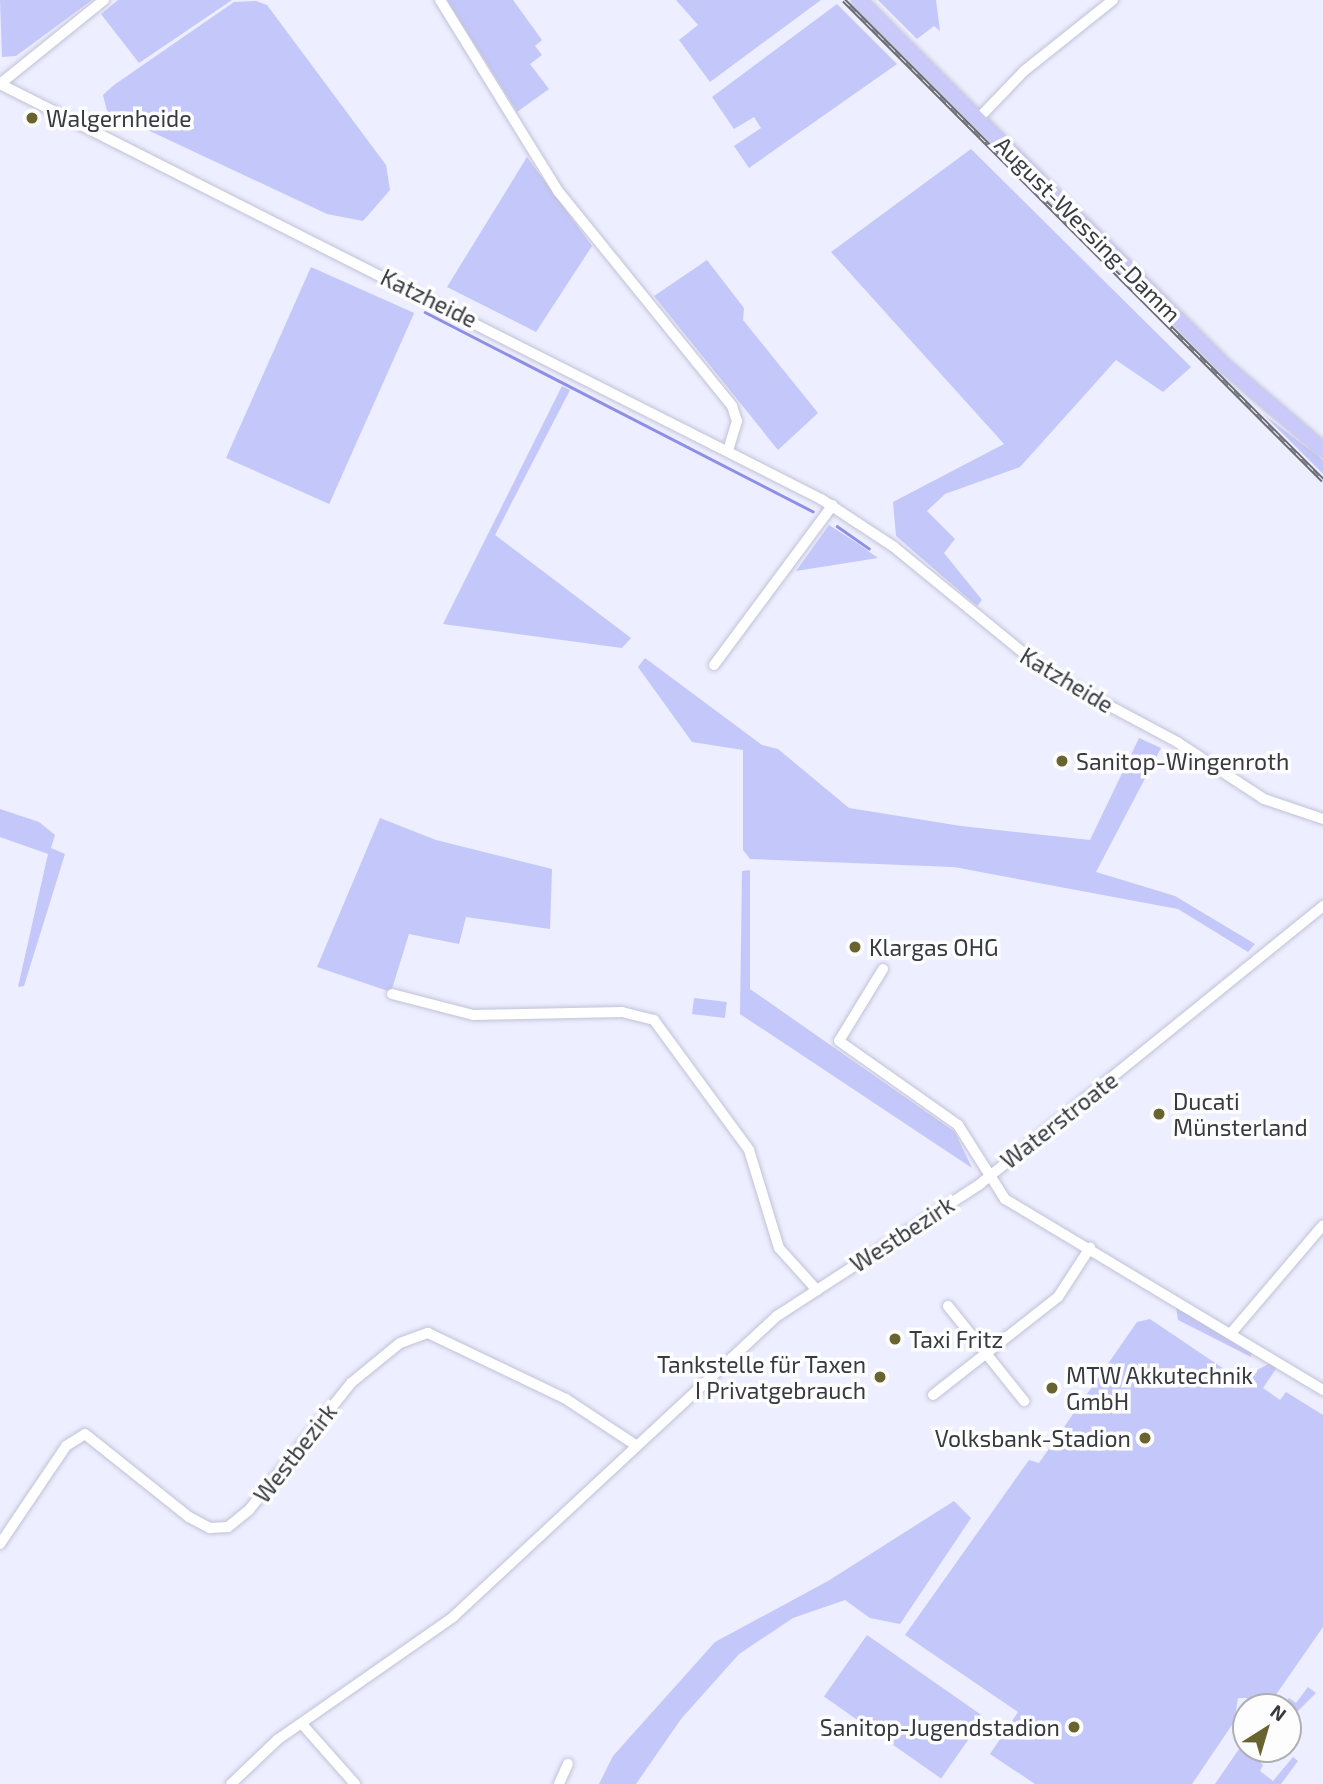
<!DOCTYPE html>
<meta charset="utf-8">
<style>
body{margin:0}
#map{position:relative;width:1323px;height:1784px;overflow:hidden;background:#edeeff;font-family:"Exo 2",sans-serif}
div>[style]{position:absolute}
.green>*{inset:0;background:#c4c7f9;transform-origin:0 0}
.stream>*{height:2.5px;margin:-1.25px;padding:0 1.25px;transform-origin:1.25px;border-radius:1.25px;background:#8e8ee6}
.roads{filter:drop-shadow(0 0 2px #c1c2d6) drop-shadow(0 0 2px #c1c2d6)}
.minor>*{height:10px;margin:-5px;padding:0 5px;transform-origin:5px;border-radius:5px;background:#fff}
.major>*{height:14px;margin:-7px;padding:0 7px;transform-origin:7px;border-radius:7px;background:#c9cafa}
.rail>*{height:5px;margin-top:-2.5px;transform-origin:0;background:repeating-linear-gradient(90deg,#fdfdfd 0 8px,#6b6c76 0 16px);box-sizing:border-box;border-block:2px solid #6b6c76}
.dots>*{width:19px;height:19px;translate:-50% -50%;box-sizing:border-box;border:4px solid #fdfdfd;border-radius:50%}
span{translate:-50% -50%;white-space:nowrap;text-align:center;line-height:1.15;-webkit-text-stroke:7px #fdfdfd;paint-order:stroke}
.poi-label{font-size:23px;color:#383941}
.left{translate:0 -50%;text-align:left}
.right{translate:-100% -50%;text-align:right}
.street-label{font-size:23px;color:#383941}
.north{position:absolute;left:1232px;top:1693px;width:70px;height:70px;box-sizing:border-box;background:#fdfdfd;border:2px solid #aeafb2;border-radius:50%;rotate:37deg;font-size:19px;font-weight:700;line-height:28px;text-align:center;color:#383941}
.north::after{content:'';display:block;margin:auto;width:24px;height:32px;background:#696330;clip-path:polygon(50% 0,100% 100%,50% 72%,0 100%)}
</style>
<div id="map">
<div class="green">
<div style="clip-path:polygon(0 0,92px 0,16px 56px,2px 57px)"></div>
<div style="clip-path:polygon(118px 0,232px 0,139px 63px,101px 14px)"></div>
<div style="clip-path:polygon(447px 0,513px 0,542px 40px,535px 46px,542px 55px,530px 64px,549px 89px,517px 112px)"></div>
<div style="clip-path:polygon(676px 0,821px 0,710px 82px,679px 40px,698px 25px)"></div>
<div style="clip-path:polygon(878px 0,936px 0,940px 31px,934px 26px,917px 39px)"></div>
<div style="clip-path:polygon(256px 1px,267px 5px,386px 165px,390px 190px,363px 221px,327px 214px,107px 111px,103px 95px,114px 85px,234px 2px)"></div>
<div style="clip-path:polygon(837px 4px,897px 64px,749px 168px,734px 146px,761px 128px,754px 117px,734px 129px,712px 97px)"></div>
<div style="clip-path:polygon(971px 149px,1191px 367px,1163px 392px,1116px 360px,1020px 467px,945px 494px,927px 511px,955px 539px,944px 553px,982px 600px,977px 606px,896px 536px,893px 502px,1004px 444px,831px 252px)"></div>
<div style="clip-path:polygon(527px 157px,592px 246px,536px 332px,447px 287px)"></div>
<div style="clip-path:polygon(707px 260px,744px 308px,743px 320px,818px 413px,778px 450px,654px 296px)"></div>
<div style="left:311px;top:267px;width:113px;height:209px;rotate:24deg"></div>
<div style="clip-path:polygon(562px 386px,570px 390px,495px 535px,631px 638px,622px 648px,443px 624px)"></div>
<div style="clip-path:polygon(1263px 414px,1323px 460px,1323px 474px)"></div>
<div style="clip-path:polygon(829px 525px,857px 543px,878px 558px,796px 571px)"></div>
<div style="clip-path:polygon(645px 658px,762px 745px,778px 749px,849px 808px,961px 826px,1090px 840px,1139px 738px,1161px 748px,1096px 872px,1175px 896px,1255px 944px,1248px 952px,1178px 909px,954px 867px,750px 859px,743px 850px,743px 750px,692px 742px,638px 667px)"></div>
<div style="clip-path:polygon(0 809px,39px 822px,55px 835px,51px 848px,65px 854px,24px 986px,18px 987px,48px 854px,0 837px)"></div>
<div style="clip-path:polygon(380px 818px,436px 840px,552px 869px,550px 929px,466px 917px,459px 944px,409px 934px,391px 992px,317px 967px)"></div>
<div style="clip-path:polygon(750px 870px,750px 989px,955px 1132px,972px 1168px,740px 1014px,742px 871px)"></div>
<div style="left:694px;top:998px;width:33px;height:16px;rotate:7deg"></div>
<div style="clip-path:polygon(1176px 1307px,1252px 1351px,1251px 1357px,1178px 1320px)"></div>
<div style="clip-path:polygon(1150px 1319px,1227px 1371px,1246px 1376px,1272px 1362px,1278px 1366px,1263px 1388px,1280px 1400px,1286px 1392px,1323px 1415px,1323px 1627px,1273px 1699px,1283px 1706px,1289px 1698px,1296px 1703px,1308px 1687px,1316px 1693px,1288px 1721px,1288px 1707px,1246px 1707px,1246px 1749px,1263px 1765px,1260px 1771px,1273px 1781px,1293px 1757px,1298px 1761px,1281px 1784px,1215px 1784px,1241px 1746px,1247px 1698px,1238px 1698px,1234px 1722px,1192px 1784px,1035px 1784px,990px 1754px,1018px 1712px,905px 1635px,1029px 1460px,1039px 1463px,1137px 1322px)"></div>
<div style="clip-path:polygon(954px 1501px,971px 1518px,900px 1624px,870px 1618px,845px 1600px,793px 1618px,739px 1654px,681px 1719px,636px 1784px,599px 1784px,613px 1756px,715px 1642px,828px 1581px)"></div>
<div style="left:867px;top:1635px;width:143px;height:75px;rotate:35deg"></div>
</div>
<div class="stream">
<div style="left:425px;top:312px;width:436px;rotate:27.2deg"></div>
<div style="left:837px;top:526px;width:39px;rotate:35deg"></div>
</div>
<div class="roads">
<div class="minor">
<div style="left:440px;top:0;width:225px;rotate:58.3deg"></div>
<div style="left:558px;top:191px;width:277px;rotate:51deg"></div>
<div style="left:732px;top:406px;width:16px;rotate:72deg"></div>
<div style="left:737px;top:421px;width:30px;rotate:107deg"></div>
<div style="left:0;top:84px;width:920px;rotate:26.82deg"></div>
<div style="left:821px;top:499px;width:87px;rotate:33.3deg"></div>
<div style="left:894px;top:547px;width:199px;rotate:39.3deg"></div>
<div style="left:1048px;top:673px;width:146px;rotate:28.1deg"></div>
<div style="left:1177px;top:742px;width:104px;rotate:33.2deg"></div>
<div style="left:1264px;top:799px;width:62px;rotate:18.7deg"></div>
<div style="left:0;top:84px;width:134px;rotate:-38.9deg"></div>
<div style="left:978px;top:119px;width:66px;rotate:-46.2deg"></div>
<div style="left:1024px;top:71px;width:114px;rotate:-38.6deg"></div>
<div style="left:714px;top:665px;width:199px;rotate:-53.4deg"></div>
<div style="left:883px;top:969px;width:84px;rotate:121.4deg"></div>
<div style="left:839px;top:1041px;width:146px;rotate:35.2deg"></div>
<div style="left:958px;top:1125px;width:88px;rotate:57.6deg"></div>
<div style="left:1005px;top:1199px;width:371px;rotate:31deg"></div>
<div style="left:392px;top:994px;width:84px;rotate:14.5deg"></div>
<div style="left:473px;top:1015px;width:149px;rotate:-1.2deg"></div>
<div style="left:622px;top:1012px;width:33px;rotate:14deg"></div>
<div style="left:654px;top:1020px;width:161px;rotate:53.8deg"></div>
<div style="left:749px;top:1150px;width:102px;rotate:73deg"></div>
<div style="left:779px;top:1248px;width:57px;rotate:47.9deg"></div>
<div style="left:948px;top:1306px;width:122px;rotate:51.3deg"></div>
<div style="left:1232px;top:1332px;width:140px;rotate:-49.6deg"></div>
<div style="left:933px;top:1395px;width:159px;rotate:-38.1deg"></div>
<div style="left:1058px;top:1297px;width:59px;rotate:-56.9deg"></div>
<div style="left:0;top:1544px;width:118px;rotate:-56deg"></div>
<div style="left:66px;top:1446px;width:22px;rotate:-32deg"></div>
<div style="left:85px;top:1434px;width:133px;rotate:38.6deg"></div>
<div style="left:189px;top:1517px;width:24px;rotate:28deg"></div>
<div style="left:210px;top:1528px;width:18px;rotate:-3deg"></div>
<div style="left:228px;top:1527px;width:27px;rotate:-39deg"></div>
<div style="left:249px;top:1510px;width:163px;rotate:-51.2deg"></div>
<div style="left:351px;top:1383px;width:63px;rotate:-39.2deg"></div>
<div style="left:400px;top:1343px;width:30px;rotate:-20deg"></div>
<div style="left:428px;top:1333px;width:153px;rotate:25.6deg"></div>
<div style="left:566px;top:1399px;width:82px;rotate:33.5deg"></div>
<div style="left:302px;top:1724px;width:80px;rotate:48.5deg"></div>
<div style="left:231px;top:1784px;width:64px;rotate:-43.7deg"></div>
<div style="left:277px;top:1740px;width:215px;rotate:-34.9deg"></div>
<div style="left:453px;top:1617px;width:442px;rotate:-42.9deg"></div>
<div style="left:777px;top:1316px;width:242px;rotate:-33deg"></div>
<div style="left:980px;top:1184px;width:442px;rotate:-39deg"></div>
<div style="left:559px;top:1784px;width:22px;rotate:-66deg"></div>
</div>
<div class="major">
<div style="left:859px;top:0;width:516px;rotate:45deg"></div>
<div style="left:1224px;top:365px;width:130px;rotate:40.6deg"></div>
</div>
</div>
<div class="rail">
<div style="left:844px;top:0;width:678px;rotate:45.06deg"></div>
</div>
<div class="dots">
<div style="left:32px;top:118px;background:#696330"></div>
<div style="left:1062px;top:761px;background:#696330"></div>
<div style="left:855px;top:947px;background:#696330"></div>
<div style="left:1159px;top:1114px;background:#696330"></div>
<div style="left:895px;top:1339px;background:#696330"></div>
<div style="left:880px;top:1377px;background:#696330"></div>
<div style="left:1052px;top:1388px;background:#696330"></div>
<div style="left:1145px;top:1438px;background:#696330"></div>
<div style="left:1074px;top:1727px;background:#696330"></div>
</div>
<div class="poi-label">
<span class="left" style="left:46px;top:118px">Walgernheide</span>
<span class="left" style="left:1076px;top:761px">Sanitop-Wingenroth</span>
<span class="left" style="left:869px;top:947px">Klargas OHG</span>
<span class="left" style="left:1173px;top:1114px">Ducati<br>Münsterland</span>
<span class="left" style="left:909px;top:1339px">Taxi Fritz</span>
<span class="right" style="left:866px;top:1377px">Tankstelle für Taxen<br>I Privatgebrauch</span>
<span class="left" style="left:1066px;top:1388px">MTW Akkutechnik<br>GmbH</span>
<span class="right" style="left:1131px;top:1438px">Volksbank-Stadion</span>
<span class="right" style="left:1060px;top:1727px">Sanitop-Jugendstadion</span>
</div>
<div class="street-label">
<span style="left:1088px;top:229px;rotate:45deg">August-Wessing-Damm</span>
<span style="left:429px;top:298px;rotate:26deg">Katzheide</span>
<span style="left:1067px;top:680px;rotate:31deg">Katzheide</span>
<span style="left:1059px;top:1120px;rotate:-38deg">Waterstroate</span>
<span style="left:902px;top:1234px;rotate:-33deg">Westbezirk</span>
<span style="left:295px;top:1453px;rotate:-52deg">Westbezirk</span>
</div>
<div class="north">N</div>
</div>
